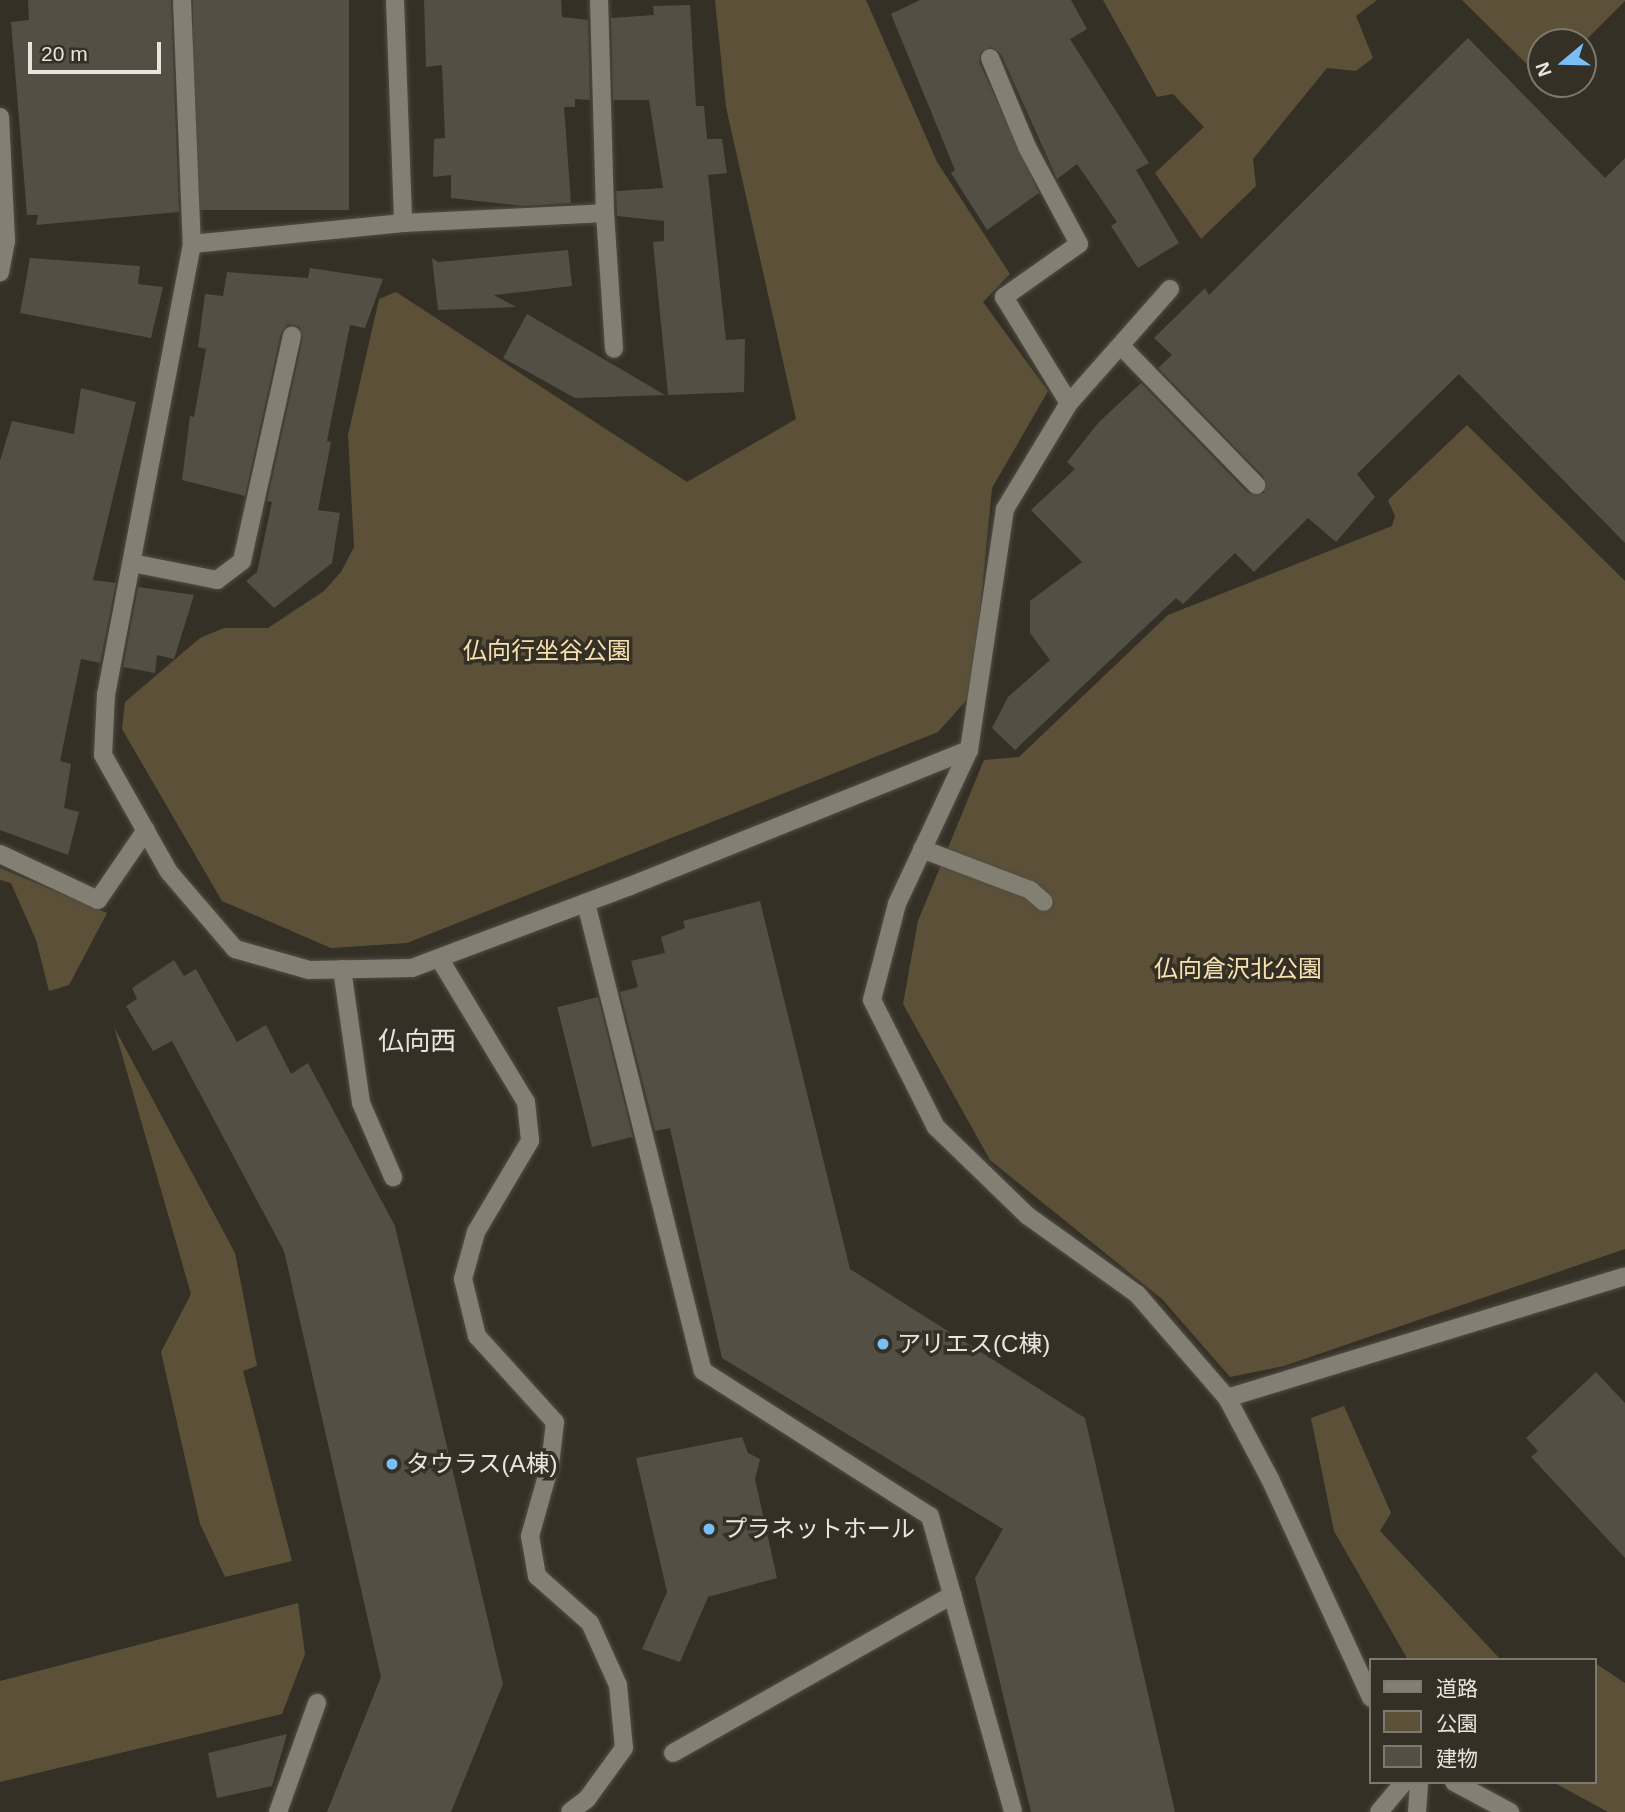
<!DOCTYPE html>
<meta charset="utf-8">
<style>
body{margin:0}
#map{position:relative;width:1625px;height:1812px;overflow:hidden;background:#353026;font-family:Arial,"Noto Sans JP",sans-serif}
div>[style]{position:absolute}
.green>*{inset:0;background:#5c5138}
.building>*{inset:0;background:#544f44;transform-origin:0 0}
.roads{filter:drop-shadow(0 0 2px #524d45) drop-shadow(0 0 2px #524d45)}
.service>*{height:18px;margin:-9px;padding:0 9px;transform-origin:9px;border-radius:9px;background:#847f73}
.pedestrian>*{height:18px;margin:-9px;padding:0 9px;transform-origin:9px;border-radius:9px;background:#847f73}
.minor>*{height:18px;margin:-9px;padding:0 9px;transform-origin:9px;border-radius:9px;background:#847f73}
.dots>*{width:19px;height:19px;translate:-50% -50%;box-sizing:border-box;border:4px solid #353026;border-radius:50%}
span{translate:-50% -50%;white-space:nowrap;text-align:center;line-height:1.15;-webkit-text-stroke:7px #353026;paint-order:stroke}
.park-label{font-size:24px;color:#f8e1ae}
.poi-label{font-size:24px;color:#e8e5de}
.left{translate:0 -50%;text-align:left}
.neighbourhood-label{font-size:26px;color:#e8e5de}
.legend{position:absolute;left:1369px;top:1658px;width:228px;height:126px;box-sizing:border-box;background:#353026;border:2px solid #7d7870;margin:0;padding:9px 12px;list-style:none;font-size:21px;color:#e8e5de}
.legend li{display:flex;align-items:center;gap:14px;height:35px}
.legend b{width:35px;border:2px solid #7d7870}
.north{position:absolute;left:1527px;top:28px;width:70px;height:70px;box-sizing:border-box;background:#353026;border:2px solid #7d7870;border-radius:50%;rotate:251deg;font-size:19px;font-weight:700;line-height:28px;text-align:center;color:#e8e5de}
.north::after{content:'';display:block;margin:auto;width:24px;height:32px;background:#78bff7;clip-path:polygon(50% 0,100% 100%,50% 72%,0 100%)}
.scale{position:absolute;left:28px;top:42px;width:133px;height:32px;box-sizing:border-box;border:4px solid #e8e5de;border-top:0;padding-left:9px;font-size:21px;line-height:24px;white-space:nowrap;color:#e8e5de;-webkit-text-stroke:5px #353026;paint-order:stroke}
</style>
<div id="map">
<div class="green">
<div style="clip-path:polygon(715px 0,866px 0,937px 162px,1010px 274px,983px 302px,1048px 391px,992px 488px,972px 694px,938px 732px,407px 943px,331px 948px,222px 901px,122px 729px,125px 702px,200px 638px,224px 628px,268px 628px,324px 591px,341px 572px,354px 547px,348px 435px,379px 299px,396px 292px,687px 482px,796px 419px,726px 107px)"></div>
<div style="clip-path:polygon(1103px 0,1377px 0,1356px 16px,1373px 58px,1356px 71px,1327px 68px,1253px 159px,1256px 186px,1201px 239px,1155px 173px,1204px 127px,1173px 94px,1157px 97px)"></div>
<div style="clip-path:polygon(1462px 0,1625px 0,1625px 1px,1583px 43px,1541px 42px,1541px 78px)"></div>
<div style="clip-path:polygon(1467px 425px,1625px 581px,1625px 1249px,1284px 1366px,1230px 1377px,1162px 1299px,990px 1160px,903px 1004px,918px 921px,984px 760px,1019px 757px,1168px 615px,1392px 526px,1395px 516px,1388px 500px)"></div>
<div style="clip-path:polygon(0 868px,107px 913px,69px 985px,49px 991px,36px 940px,11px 883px,0 880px)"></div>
<div style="clip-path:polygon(114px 1027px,235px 1253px,257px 1366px,243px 1371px,292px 1561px,225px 1577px,200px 1524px,161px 1352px,191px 1294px)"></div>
<div style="clip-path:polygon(1344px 1406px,1391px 1513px,1380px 1531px,1501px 1660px,1408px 1660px,1334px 1531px,1311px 1418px)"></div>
<div style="clip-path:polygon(298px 1603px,305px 1654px,282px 1714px,0 1782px,0 1681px)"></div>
<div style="clip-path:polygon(1595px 1663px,1625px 1683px,1625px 1812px,1608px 1812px,1553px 1782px,1595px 1782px)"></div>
</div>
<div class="building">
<div style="clip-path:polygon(28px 0,171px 0,179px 212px,36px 225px,38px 215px,27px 215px,11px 22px,29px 20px)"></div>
<div style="left:193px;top:0;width:156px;height:210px"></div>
<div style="clip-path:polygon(424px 0,561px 0,562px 17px,588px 20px,590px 100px,575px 99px,575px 107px,564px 107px,571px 203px,523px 206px,451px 198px,451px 175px,433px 177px,434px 139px,445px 138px,442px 65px,426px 67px)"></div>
<div style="clip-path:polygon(920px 0,1071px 0,1087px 29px,1070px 39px,1149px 163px,1136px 170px,1179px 243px,1138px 268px,1111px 226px,1117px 222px,1077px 164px,1057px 179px,1001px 54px,991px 47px,981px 52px,979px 62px,1039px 193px,987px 230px,951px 173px,955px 170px,891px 14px)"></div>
<div style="clip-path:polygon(690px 5px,696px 106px,704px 106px,707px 139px,722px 139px,727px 173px,708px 175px,726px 340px,745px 339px,744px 392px,668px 395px,653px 242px,664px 241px,664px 221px,617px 216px,616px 191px,663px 188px,649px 100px,613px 100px,611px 18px,654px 15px,653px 6px)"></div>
<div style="clip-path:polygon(1468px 38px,1605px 178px,1625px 158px,1625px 543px,1459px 374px,1357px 474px,1375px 497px,1336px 542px,1308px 518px,1254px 572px,1235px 553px,1183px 604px,1176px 598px,1015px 750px,992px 728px,1008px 697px,1050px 660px,1030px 633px,1030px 601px,1082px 562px,1031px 510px,1075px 469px,1067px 462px,1099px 422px,1141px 383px,1248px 493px,1264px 493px,1264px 477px,1158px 368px,1172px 355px,1154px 338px,1205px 288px,1209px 295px)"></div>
<div style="clip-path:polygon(568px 250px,572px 286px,494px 295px,516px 307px,438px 310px,432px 258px,438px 262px)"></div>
<div style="clip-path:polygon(30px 258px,140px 266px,138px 284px,163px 287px,151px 338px,20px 313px)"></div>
<div style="clip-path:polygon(310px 268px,383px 279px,365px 328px,350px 325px,327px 441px,331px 442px,318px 510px,340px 513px,332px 563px,274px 608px,246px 581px,257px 572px,272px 502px,267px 501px,303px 337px,299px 326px,288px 324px,281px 333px,245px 496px,182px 480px,190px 416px,194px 417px,206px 349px,198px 347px,205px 294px,223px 296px,227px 272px,308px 278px)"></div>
<div style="clip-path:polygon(527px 314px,665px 395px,575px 398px,503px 358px)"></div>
<div style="clip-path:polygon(81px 388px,136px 402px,93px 580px,116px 583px,100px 663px,81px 659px,60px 761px,71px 764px,64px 808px,79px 812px,68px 855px,0 830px,0 461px,12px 421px,74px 434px)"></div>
<div style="clip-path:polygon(138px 587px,194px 595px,174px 659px,157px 655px,155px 673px,123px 667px)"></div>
<div style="clip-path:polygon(760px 901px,850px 1269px,1085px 1418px,1175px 1812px,1031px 1812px,975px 1578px,1003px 1529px,722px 1358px,670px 1128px,655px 1131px,620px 992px,638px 987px,631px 961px,665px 953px,661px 937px,685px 928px,683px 921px)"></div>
<div style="clip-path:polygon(174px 960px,184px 976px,196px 969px,237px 1042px,266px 1025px,291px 1074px,308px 1063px,395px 1226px,503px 1684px,451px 1812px,327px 1812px,381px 1677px,284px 1251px,172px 1041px,153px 1051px,126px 1006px,137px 999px,132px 988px)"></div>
<div style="left:598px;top:997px;width:144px;height:42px;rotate:76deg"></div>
<div style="clip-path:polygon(1596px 1372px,1625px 1403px,1625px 1558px,1531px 1457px,1538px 1451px,1526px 1438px)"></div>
<div style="clip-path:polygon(742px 1437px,748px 1453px,760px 1459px,755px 1479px,777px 1578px,708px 1597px,680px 1662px,642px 1649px,667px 1592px,636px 1458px)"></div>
<div style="clip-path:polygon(287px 1734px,272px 1786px,217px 1798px,208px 1753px)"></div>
</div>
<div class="roads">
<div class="service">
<div style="left:990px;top:58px;width:96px;rotate:67.4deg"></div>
<div style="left:1027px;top:147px;width:110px;rotate:61.8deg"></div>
<div style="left:1079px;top:244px;width:92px;rotate:144.8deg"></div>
<div style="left:1004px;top:297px;width:124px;rotate:58.5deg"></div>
<div style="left:605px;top:213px;width:136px;rotate:86.2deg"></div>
<div style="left:1121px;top:346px;width:194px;rotate:45.8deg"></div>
<div style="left:586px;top:903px;width:482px;rotate:76deg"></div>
<div style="left:703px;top:1371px;width:269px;rotate:32.6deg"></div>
<div style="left:930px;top:1516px;width:307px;rotate:74.3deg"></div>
<div style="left:342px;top:969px;width:135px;rotate:81.9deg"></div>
<div style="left:361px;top:1103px;width:81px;rotate:66.6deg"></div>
<div style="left:673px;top:1753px;width:321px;rotate:-29.5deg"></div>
<div style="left:278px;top:1812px;width:116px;rotate:-70.3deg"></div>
<div style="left:1417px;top:1812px;width:30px;rotate:-86deg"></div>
</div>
<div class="pedestrian">
<div style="left:922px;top:849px;width:116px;rotate:20.8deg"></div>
<div style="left:1030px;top:890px;width:18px;rotate:41deg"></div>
<div style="left:439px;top:958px;width:168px;rotate:58.9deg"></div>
<div style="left:526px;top:1102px;width:39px;rotate:84deg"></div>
<div style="left:530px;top:1141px;width:106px;rotate:120.7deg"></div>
<div style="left:476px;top:1232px;width:49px;rotate:105.5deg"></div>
<div style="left:463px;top:1279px;width:59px;rotate:76.2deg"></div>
<div style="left:477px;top:1336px;width:116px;rotate:47.8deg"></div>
<div style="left:555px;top:1422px;width:43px;rotate:96.6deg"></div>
<div style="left:550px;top:1465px;width:74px;rotate:105.7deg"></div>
<div style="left:530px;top:1536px;width:41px;rotate:80.1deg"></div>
<div style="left:537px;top:1576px;width:71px;rotate:41.6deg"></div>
<div style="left:590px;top:1623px;width:68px;rotate:65.7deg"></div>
<div style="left:618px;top:1685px;width:63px;rotate:84.6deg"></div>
<div style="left:624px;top:1748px;width:63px;rotate:126deg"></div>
<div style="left:587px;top:1799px;width:21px;rotate:143deg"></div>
</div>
<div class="minor">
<div style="left:182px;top:0;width:244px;rotate:87.7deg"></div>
<div style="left:395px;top:0;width:223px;rotate:87.9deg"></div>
<div style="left:403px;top:223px;width:212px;rotate:174.3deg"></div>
<div style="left:192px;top:244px;width:458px;rotate:100.8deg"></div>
<div style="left:106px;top:694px;width:61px;rotate:92.8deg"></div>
<div style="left:103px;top:755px;width:134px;rotate:60.6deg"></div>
<div style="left:169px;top:872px;width:101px;rotate:49.4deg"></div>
<div style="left:235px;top:949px;width:77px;rotate:15.8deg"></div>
<div style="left:309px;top:970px;width:103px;rotate:-1.1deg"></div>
<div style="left:412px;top:968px;width:233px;rotate:-20.6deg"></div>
<div style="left:630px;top:886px;width:365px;rotate:-21.9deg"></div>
<div style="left:0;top:117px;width:124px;rotate:87.2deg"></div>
<div style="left:6px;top:241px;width:32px;rotate:101deg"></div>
<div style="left:403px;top:223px;width:202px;rotate:-2.8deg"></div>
<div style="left:605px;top:213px;width:213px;rotate:-91.6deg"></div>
<div style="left:1170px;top:289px;width:152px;rotate:131.5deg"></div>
<div style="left:1069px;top:403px;width:124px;rotate:121.1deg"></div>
<div style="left:1005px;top:509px;width:244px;rotate:98.5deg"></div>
<div style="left:969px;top:750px;width:170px;rotate:115.1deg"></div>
<div style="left:897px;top:904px;width:99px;rotate:104.6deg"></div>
<div style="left:872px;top:1000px;width:142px;rotate:63.3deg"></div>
<div style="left:936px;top:1127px;width:128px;rotate:44.1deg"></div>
<div style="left:1028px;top:1216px;width:134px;rotate:35.6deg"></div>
<div style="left:1137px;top:1294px;width:138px;rotate:49.1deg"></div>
<div style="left:1227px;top:1398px;width:92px;rotate:62deg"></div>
<div style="left:1270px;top:1479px;width:241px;rotate:65.2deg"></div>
<div style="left:132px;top:563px;width:87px;rotate:11.3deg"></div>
<div style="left:217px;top:580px;width:31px;rotate:-37deg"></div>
<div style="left:242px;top:561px;width:231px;rotate:-77.5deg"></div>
<div style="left:0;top:854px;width:108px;rotate:25.1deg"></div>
<div style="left:98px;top:900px;width:85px;rotate:-55.6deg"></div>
<div style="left:1227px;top:1398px;width:416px;rotate:-17deg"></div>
<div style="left:1454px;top:1782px;width:64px;rotate:28.2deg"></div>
<div style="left:1379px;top:1812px;width:39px;rotate:-50deg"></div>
</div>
</div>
<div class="dots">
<div style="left:883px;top:1344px;background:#78bff7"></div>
<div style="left:392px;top:1464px;background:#78bff7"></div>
<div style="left:709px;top:1529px;background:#78bff7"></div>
</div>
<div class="park-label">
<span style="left:547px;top:651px">仏向行坐谷公園</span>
<span style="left:1238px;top:969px">仏向倉沢北公園</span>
</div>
<div class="poi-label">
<span class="left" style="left:897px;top:1344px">アリエス(C棟)</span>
<span class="left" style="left:406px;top:1464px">タウラス(A棟)</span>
<span class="left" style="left:723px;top:1529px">プラネットホール</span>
</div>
<div class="neighbourhood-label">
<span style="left:417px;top:1042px">仏向西</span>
</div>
<ul class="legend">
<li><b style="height:9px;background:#847f73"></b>道路</li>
<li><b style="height:19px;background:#5c5138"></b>公園</li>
<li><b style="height:19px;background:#544f44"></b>建物</li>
</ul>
<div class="north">N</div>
<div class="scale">20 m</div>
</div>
